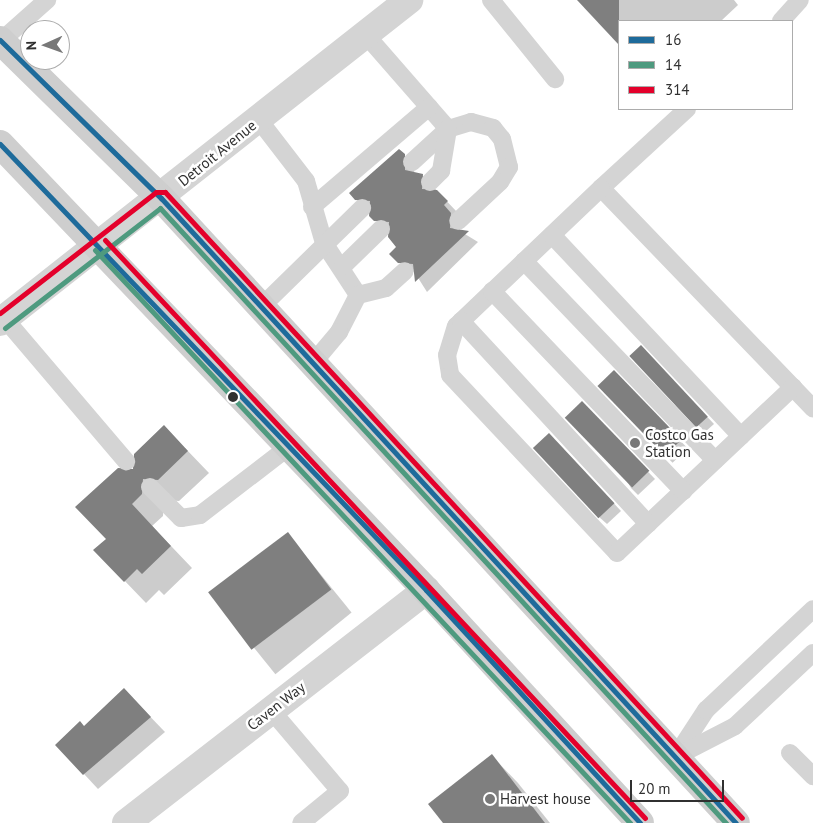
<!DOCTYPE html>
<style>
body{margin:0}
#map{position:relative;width:813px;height:823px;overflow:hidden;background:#fff;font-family:"PT Sans",sans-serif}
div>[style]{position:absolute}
.shadow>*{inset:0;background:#0003;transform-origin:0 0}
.building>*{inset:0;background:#7f7f7f;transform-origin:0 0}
.service>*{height:18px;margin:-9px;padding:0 9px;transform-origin:9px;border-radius:9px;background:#d4d4d4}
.minor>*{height:28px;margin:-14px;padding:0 14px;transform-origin:14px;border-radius:14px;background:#d4d4d4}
.tertiary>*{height:28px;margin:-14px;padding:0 14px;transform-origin:14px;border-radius:14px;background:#d4d4d4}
.secondary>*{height:28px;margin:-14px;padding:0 14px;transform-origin:14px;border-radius:14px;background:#cecece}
.bus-1>*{height:5px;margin:-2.5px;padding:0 2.5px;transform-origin:2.5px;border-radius:2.5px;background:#1e6b9b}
.bus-2>*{height:5px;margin:-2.5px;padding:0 2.5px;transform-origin:2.5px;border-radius:2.5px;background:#4e9a7f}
.bus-3>*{height:5px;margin:-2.5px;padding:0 2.5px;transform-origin:2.5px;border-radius:2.5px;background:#e4002b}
.dots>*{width:14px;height:14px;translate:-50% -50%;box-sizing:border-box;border:2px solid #fff;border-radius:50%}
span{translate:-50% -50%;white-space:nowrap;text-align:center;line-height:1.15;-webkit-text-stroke:5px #fff;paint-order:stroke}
.street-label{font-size:15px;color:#303030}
.poi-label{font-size:15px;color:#303030}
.left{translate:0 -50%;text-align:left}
.legend{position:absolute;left:618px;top:20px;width:175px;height:90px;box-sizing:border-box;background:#fff;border:1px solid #acacac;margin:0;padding:6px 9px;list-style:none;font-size:15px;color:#303030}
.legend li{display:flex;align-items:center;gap:10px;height:25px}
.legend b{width:25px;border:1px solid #acacac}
.north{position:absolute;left:20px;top:20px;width:50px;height:50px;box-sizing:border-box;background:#fff;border:1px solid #acacac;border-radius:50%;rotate:268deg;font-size:14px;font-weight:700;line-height:20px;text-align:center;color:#303030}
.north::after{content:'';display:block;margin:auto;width:18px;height:22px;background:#787878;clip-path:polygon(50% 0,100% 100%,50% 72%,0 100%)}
.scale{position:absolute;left:630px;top:780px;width:94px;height:22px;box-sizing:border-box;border:2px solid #303030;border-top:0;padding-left:6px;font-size:15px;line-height:18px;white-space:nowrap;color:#303030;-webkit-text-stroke:4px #fff;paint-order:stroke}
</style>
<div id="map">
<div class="shadow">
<div style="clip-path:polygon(579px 0,734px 0,738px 5px,721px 21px,619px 21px,619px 43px)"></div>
<div style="clip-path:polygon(399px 150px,415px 166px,414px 173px,422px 175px,457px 212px,460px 231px,478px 242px,427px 292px,415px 273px,399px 262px,398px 247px,389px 231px,356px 199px)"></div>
<div style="clip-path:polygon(648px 354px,714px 424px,705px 432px,631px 355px)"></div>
<div style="left:614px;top:372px;width:106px;height:21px;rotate:46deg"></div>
<div style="clip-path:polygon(582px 403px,655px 479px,638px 495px,631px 488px)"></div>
<div style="clip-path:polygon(556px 441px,621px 511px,607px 524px,599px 517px)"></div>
<div style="clip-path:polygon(185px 448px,209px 473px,179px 501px,164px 500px,163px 516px,152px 526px,192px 568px,164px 595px,159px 590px,146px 603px,95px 550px,107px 539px,134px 470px)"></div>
<div style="left:288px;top:534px;width:101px;height:98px;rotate:51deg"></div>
<div style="clip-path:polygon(139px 705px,165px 732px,98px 789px,84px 774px)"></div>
<div style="clip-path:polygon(492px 756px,518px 783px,550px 823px,443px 823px)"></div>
</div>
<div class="building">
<div style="clip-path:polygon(577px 0,619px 0,619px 45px)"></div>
<div style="clip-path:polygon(399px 149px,405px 154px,405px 170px,423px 174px,422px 189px,437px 190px,448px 201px,444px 205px,451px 213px,450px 228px,469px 231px,415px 282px,413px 264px,398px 263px,389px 254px,396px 247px,388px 237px,389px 222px,374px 221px,369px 216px,370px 201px,355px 200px,349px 193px)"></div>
<div style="left:641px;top:345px;width:98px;height:16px;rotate:47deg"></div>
<div style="left:614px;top:370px;width:97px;height:23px;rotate:46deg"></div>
<div style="left:582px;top:401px;width:97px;height:24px;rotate:46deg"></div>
<div style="clip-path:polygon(164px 425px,188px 451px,158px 480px,143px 479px,142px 494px,132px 504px,171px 546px,142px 574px,137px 569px,124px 582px,93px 550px,106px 539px,75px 507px,118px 468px,133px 469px,134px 454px)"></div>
<div style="left:549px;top:433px;width:96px;height:22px;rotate:47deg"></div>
<div style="left:288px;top:532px;width:72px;height:100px;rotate:53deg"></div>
<div style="clip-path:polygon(124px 688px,151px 717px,83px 775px,55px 745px,80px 721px,84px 726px)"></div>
<div style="clip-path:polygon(492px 754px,545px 823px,443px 823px,428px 804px)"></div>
</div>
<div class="service">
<div style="left:491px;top:0;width:102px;rotate:51deg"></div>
<div style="left:781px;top:21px;width:28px;rotate:-48deg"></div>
<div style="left:366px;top:35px;width:125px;rotate:48.9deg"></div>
<div style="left:1px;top:41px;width:62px;rotate:-41.7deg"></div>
<div style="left:687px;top:109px;width:117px;rotate:137.4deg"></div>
<div style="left:601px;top:188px;width:306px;rotate:46.1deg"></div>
<div style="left:259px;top:120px;width:77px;rotate:52.4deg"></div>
<div style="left:306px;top:181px;width:65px;rotate:73.8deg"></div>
<div style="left:324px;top:243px;width:62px;rotate:56.8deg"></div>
<div style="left:358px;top:295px;width:42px;rotate:117.2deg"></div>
<div style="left:339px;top:332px;width:39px;rotate:130deg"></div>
<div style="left:412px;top:162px;width:49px;rotate:-42.5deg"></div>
<div style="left:448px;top:129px;width:24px;rotate:-17deg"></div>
<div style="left:471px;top:122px;width:23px;rotate:15deg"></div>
<div style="left:493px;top:128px;width:14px;rotate:51deg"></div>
<div style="left:502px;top:139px;width:29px;rotate:76deg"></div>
<div style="left:509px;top:167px;width:17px;rotate:121deg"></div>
<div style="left:500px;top:182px;width:57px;rotate:137.1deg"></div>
<div style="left:430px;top:182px;width:16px;rotate:-45deg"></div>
<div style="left:441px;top:171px;width:43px;rotate:-80.5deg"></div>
<div style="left:601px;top:188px;width:200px;rotate:136.4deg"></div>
<div style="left:456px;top:326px;width:30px;rotate:107deg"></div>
<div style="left:447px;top:355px;width:20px;rotate:81deg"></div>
<div style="left:450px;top:375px;width:244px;rotate:46.8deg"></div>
<div style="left:617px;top:553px;width:242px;rotate:-43.3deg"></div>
<div style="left:312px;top:207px;width:154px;rotate:-40.5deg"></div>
<div style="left:552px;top:235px;width:276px;rotate:46.8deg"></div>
<div style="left:524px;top:261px;width:276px;rotate:46.2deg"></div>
<div style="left:343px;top:266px;width:53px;rotate:-44.2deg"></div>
<div style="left:492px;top:291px;width:277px;rotate:46.3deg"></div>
<div style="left:358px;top:295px;width:29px;rotate:-14deg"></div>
<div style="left:386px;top:288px;width:25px;rotate:-42deg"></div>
<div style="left:260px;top:308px;width:143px;rotate:-44.4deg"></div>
<div style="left:5px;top:319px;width:187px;rotate:49.6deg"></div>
<div style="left:461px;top:321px;width:276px;rotate:47.3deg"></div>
<div style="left:150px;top:487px;width:44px;rotate:45deg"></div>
<div style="left:181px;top:518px;width:19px;rotate:-9deg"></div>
<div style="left:200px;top:515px;width:113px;rotate:-37.5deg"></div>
<div style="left:271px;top:710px;width:106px;rotate:49.6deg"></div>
<div style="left:340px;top:791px;width:50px;rotate:140.6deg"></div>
<div style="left:790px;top:753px;width:33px;rotate:45deg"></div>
<div style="left:676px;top:756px;width:55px;rotate:-56.9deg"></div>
<div style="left:706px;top:710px;width:147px;rotate:-43.3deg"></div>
<div style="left:677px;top:756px;width:65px;rotate:-27.3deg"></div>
<div style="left:735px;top:726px;width:107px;rotate:-43.1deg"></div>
</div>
<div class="minor">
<div style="left:126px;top:823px;width:380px;rotate:-37.8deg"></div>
</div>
<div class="tertiary">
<div style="left:0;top:322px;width:521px;rotate:-38.21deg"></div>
</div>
<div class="secondary">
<div style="left:0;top:40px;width:226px;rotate:44.5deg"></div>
<div style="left:161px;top:198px;width:849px;rotate:47.39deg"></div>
<div style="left:0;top:144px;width:617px;rotate:46.31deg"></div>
<div style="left:426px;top:590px;width:316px;rotate:47.4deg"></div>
</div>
<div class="bus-1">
<div style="left:0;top:40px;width:226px;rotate:44.5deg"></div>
<div style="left:161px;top:198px;width:849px;rotate:47.39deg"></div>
<div style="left:0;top:144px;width:617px;rotate:46.31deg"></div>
<div style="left:426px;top:590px;width:316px;rotate:47.4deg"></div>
</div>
<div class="bus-2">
<div style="left:95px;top:250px;width:784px;rotate:46.96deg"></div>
<div style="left:5px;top:328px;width:196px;rotate:-37.7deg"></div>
<div style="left:160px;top:208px;width:836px;rotate:47.38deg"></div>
</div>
<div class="bus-3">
<div style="left:105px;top:240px;width:791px;rotate:46.95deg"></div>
<div style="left:0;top:313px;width:197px;rotate:-37.8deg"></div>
<div style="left:156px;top:192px;width:9px"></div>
<div style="left:165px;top:192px;width:851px;rotate:47.33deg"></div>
</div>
<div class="dots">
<div style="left:233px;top:397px;background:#303030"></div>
<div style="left:635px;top:443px;background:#787878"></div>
<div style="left:490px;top:799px;background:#787878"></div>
</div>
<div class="street-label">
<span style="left:217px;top:153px;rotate:-39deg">Detroit Avenue</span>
<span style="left:276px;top:706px;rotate:-38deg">Caven Way</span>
</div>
<div class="poi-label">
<span class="left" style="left:645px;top:443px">Costco Gas<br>Station</span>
<span class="left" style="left:500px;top:799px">Harvest house</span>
</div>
<ul class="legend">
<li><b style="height:6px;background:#1e6b9b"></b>16</li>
<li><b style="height:6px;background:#4e9a7f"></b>14</li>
<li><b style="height:6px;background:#e4002b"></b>314</li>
</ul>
<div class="north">N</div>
<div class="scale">20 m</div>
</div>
